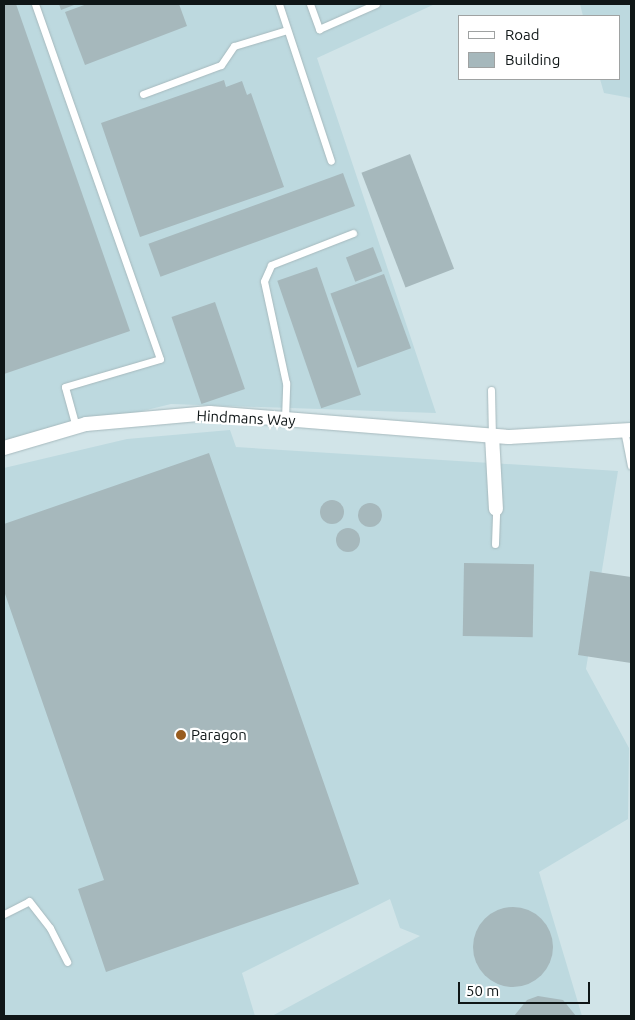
<!DOCTYPE html>
<style>
body{margin:0}
#map{position:relative;width:635px;height:1020px;overflow:hidden;background:#d1e4e8;font-family:Ubuntu,sans-serif}
div>[style]{position:absolute}
.built>*{inset:0;background:#bdd9df}
.building>*{inset:0;background:#a6b8bc;transform-origin:0 0}
.round{border-radius:50%}
.roads{filter:drop-shadow(0 0 1px #a6b9bd) drop-shadow(0 0 1px #a6b9bd)}
.service>*{height:7px;margin:-3.5px;padding:0 3.5px;transform-origin:3.5px;border-radius:3.5px;background:#fff}
.minor>*{height:14px;margin:-7px;padding:0 7px;transform-origin:7px;border-radius:7px;background:#fff}
.dots>*{width:14px;height:14px;translate:-50% -50%;box-sizing:border-box;border:2px solid #fff;border-radius:50%}
span{translate:-50% -50%;white-space:nowrap;text-align:center;line-height:1.15;-webkit-text-stroke:4.5px #fff;paint-order:stroke}
.street-label{font-size:15px;color:#0f1617}
.poi-label{font-size:15px;color:#0f1617}
.left{translate:0 -50%;text-align:left}
.frame{position:absolute;inset:0;border:5px solid #0f1617;pointer-events:none}
.legend{position:absolute;left:458px;top:15px;width:162px;height:65px;box-sizing:border-box;background:#fff;border:1px solid #9fa2a2;margin:0;padding:6px 9px;list-style:none;font-size:15px;color:#0f1617}
.legend li{display:flex;align-items:center;gap:10px;height:25px}
.legend b{width:25px;border:1px solid #9fa2a2}
.scale{position:absolute;left:458px;top:982px;width:132px;height:22px;box-sizing:border-box;border:2px solid #0f1617;border-top:0;padding-left:6px;font-size:15px;line-height:18px;white-space:nowrap;color:#0f1617;-webkit-text-stroke:4px #fff;paint-order:stroke}
</style>
<div id="map">
<div class="built">
<div style="clip-path:polygon(4px 4px,435px 4px,317px 58px,436px 413px,171px 404px,4px 445px)"></div>
<div style="clip-path:polygon(580px 4px,631px 4px,631px 98px,604px 93px,600px 79px,619px 79px,619px 16px,583px 16px)"></div>
<div style="clip-path:polygon(230px 430px,236px 447px,618px 471px,586px 669px,629px 748px,628px 819px,539px 872px,582px 1016px,272px 1016px,420px 936px,400px 928px,390px 899px,242px 973px,255px 1016px,4px 1016px,4px 468px,127px 439px)"></div>
</div>
<div class="building">
<div style="clip-path:polygon(4px 4px,16px 4px,130px 331px,4px 374px)"></div>
<div style="clip-path:polygon(59px 4px,73px 4px,74px 5px,61px 10px)"></div>
<div style="clip-path:polygon(87px 4px,179px 4px,187px 26px,85px 65px,65px 12px)"></div>
<div style="clip-path:polygon(224px 80px,226px 87px,242px 81px,247px 95px,251px 93px,284px 187px,140px 237px,101px 123px)"></div>
<div style="left:410px;top:154px;width:123px;height:52px;rotate:69deg"></div>
<div style="left:343px;top:173px;width:35px;height:207px;rotate:70deg"></div>
<div style="left:373px;top:247px;width:26px;height:29px;rotate:69deg"></div>
<div style="left:317px;top:267px;width:135px;height:42px;rotate:71deg"></div>
<div style="left:384px;top:274px;width:79px;height:57px;rotate:70deg"></div>
<div style="left:215px;top:302px;width:92px;height:46px;rotate:71deg"></div>
<div style="clip-path:polygon(209px 453px,359px 884px,106px 972px,78px 889px,104px 880px,4px 591px,4px 524px)"></div>
<div class="round" style="left:320px;top:500px;width:24px;height:24px"></div>
<div class="round" style="left:358px;top:503px;width:24px;height:24px"></div>
<div class="round" style="left:336px;top:528px;width:24px;height:24px"></div>
<div style="left:464px;top:563px;width:70px;height:73px;rotate:1deg"></div>
<div style="clip-path:polygon(590px 571px,631px 577px,631px 663px,578px 655px)"></div>
<div class="round" style="left:473px;top:907px;width:80px;height:80px"></div>
<div style="clip-path:polygon(538px 996px,563px 1000px,576px 1016px,514px 1016px,527px 1000px)"></div>
</div>
<div class="roads">
<div class="service">
<div style="left:35px;top:4px;width:376px;rotate:70.6deg"></div>
<div style="left:160px;top:359px;width:99px;rotate:163.6deg"></div>
<div style="left:65px;top:387px;width:41px;rotate:74.6deg"></div>
<div style="left:279px;top:4px;width:165px;rotate:71.7deg"></div>
<div style="left:310px;top:4px;width:27px;rotate:70deg"></div>
<div style="left:319px;top:29px;width:62px;rotate:-23.7deg"></div>
<div style="left:143px;top:94px;width:83px;rotate:-20.4deg"></div>
<div style="left:221px;top:65px;width:23px;rotate:-56deg"></div>
<div style="left:234px;top:46px;width:55px;rotate:-16.8deg"></div>
<div style="left:491px;top:390px;width:46px;rotate:88.8deg"></div>
<div style="left:285px;top:419px;width:36px;rotate:-88deg"></div>
<div style="left:286px;top:383px;width:104px;rotate:-102.2deg"></div>
<div style="left:264px;top:281px;width:17px;rotate:-66deg"></div>
<div style="left:271px;top:265px;width:88px;rotate:-21.3deg"></div>
<div style="left:624px;top:430px;width:36px;rotate:79deg"></div>
<div style="left:495px;top:544px;width:35px;rotate:-88deg"></div>
<div style="left:4px;top:914px;width:28px;rotate:-27deg"></div>
<div style="left:29px;top:901px;width:34px;rotate:52deg"></div>
<div style="left:50px;top:928px;width:38px;rotate:63deg"></div>
</div>
<div class="minor">
<div style="left:492px;top:436px;width:73px;rotate:86.9deg"></div>
<div style="left:4px;top:448px;width:85px;rotate:-16.3deg"></div>
<div style="left:86px;top:424px;width:124px;rotate:-5.1deg"></div>
<div style="left:210px;top:413px;width:300px;rotate:4.6deg"></div>
<div style="left:509px;top:437px;width:122px;rotate:-3.3deg"></div>
</div>
</div>
<div class="dots">
<div style="left:181px;top:735px;background:#985c1e"></div>
</div>
<div class="street-label">
<span style="left:246px;top:418px;rotate:3deg">Hindmans Way</span>
</div>
<div class="poi-label">
<span class="left" style="left:191px;top:735px">Paragon</span>
</div>
<div class="frame"></div>
<ul class="legend">
<li><b style="height:6px;background:#fff"></b>Road</li>
<li><b style="height:14px;background:#a6b8bc"></b>Building</li>
</ul>
<div class="scale">50 m</div>
</div>
